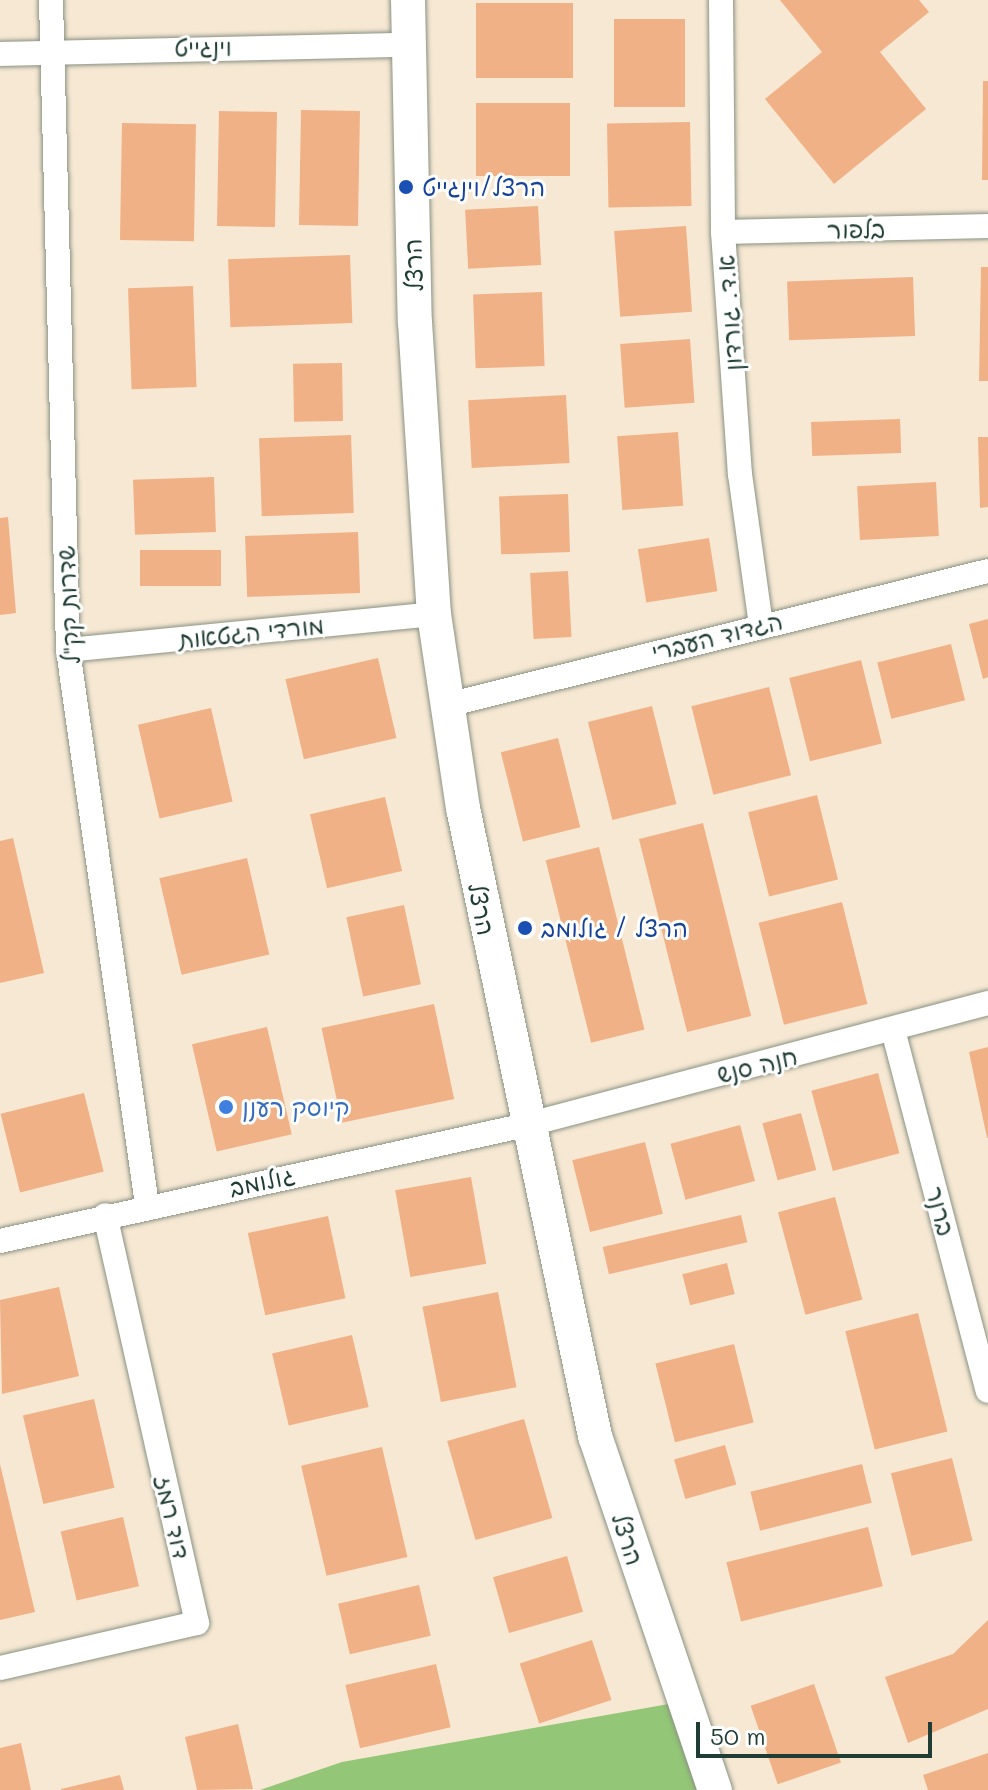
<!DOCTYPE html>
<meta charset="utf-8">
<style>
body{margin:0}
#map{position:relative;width:988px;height:1790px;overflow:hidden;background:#f6e8d3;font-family:Mali,"Playpen Sans Hebrew",sans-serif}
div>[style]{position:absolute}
.green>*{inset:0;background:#93c676}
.building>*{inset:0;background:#f1b187;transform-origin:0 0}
.roads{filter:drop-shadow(0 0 2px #8a9284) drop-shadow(0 0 2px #8a9284)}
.street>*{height:24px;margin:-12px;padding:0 12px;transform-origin:12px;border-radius:12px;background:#fff}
.secondary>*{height:34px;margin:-17px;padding:0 17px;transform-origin:17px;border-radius:17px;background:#fff}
.dots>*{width:22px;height:22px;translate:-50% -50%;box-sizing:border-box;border:4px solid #fff;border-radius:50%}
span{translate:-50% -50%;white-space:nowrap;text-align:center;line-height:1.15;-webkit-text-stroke:6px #fff;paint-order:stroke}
.street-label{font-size:24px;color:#1f3d34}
.transit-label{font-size:24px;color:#164399}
.left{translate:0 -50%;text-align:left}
.shop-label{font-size:24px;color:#366cbe}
.scale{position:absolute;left:696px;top:1722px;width:236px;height:36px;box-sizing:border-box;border:4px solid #1f3d34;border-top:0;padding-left:10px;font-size:24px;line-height:28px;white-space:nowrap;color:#1f3d34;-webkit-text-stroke:6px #fff;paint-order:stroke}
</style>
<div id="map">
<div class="green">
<div style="clip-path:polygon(680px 1702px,715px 1790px,260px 1790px,342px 1762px)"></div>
</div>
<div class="building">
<div style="clip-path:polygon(780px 0,919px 0,929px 12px,880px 52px,926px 109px,834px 184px,765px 99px,822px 52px)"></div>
<div style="left:476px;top:3px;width:97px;height:75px"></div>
<div style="left:614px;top:19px;width:71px;height:88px"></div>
<div style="clip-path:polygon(983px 81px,988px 81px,988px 180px,982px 180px)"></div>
<div style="left:476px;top:103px;width:94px;height:73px"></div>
<div style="left:301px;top:110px;width:59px;height:115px;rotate:1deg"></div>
<div style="left:219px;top:111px;width:58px;height:115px;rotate:1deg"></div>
<div style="left:690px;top:122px;width:84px;height:83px;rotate:89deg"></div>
<div style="left:122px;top:123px;width:74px;height:117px;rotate:1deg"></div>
<div style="left:538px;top:206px;width:59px;height:73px;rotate:87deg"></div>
<div style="left:686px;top:226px;width:86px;height:72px;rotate:86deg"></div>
<div style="left:350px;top:255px;width:68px;height:122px;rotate:88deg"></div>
<div style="clip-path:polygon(981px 267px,988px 267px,988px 381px,979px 381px)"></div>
<div style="left:913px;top:277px;width:59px;height:126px;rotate:88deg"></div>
<div style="left:193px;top:286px;width:101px;height:65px;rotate:88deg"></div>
<div style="left:542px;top:292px;width:74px;height:69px;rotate:88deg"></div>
<div style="left:690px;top:339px;width:64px;height:70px;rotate:86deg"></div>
<div style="left:342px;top:363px;width:58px;height:49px;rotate:89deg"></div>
<div style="left:566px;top:395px;width:68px;height:98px;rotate:87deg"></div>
<div style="left:900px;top:419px;width:34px;height:89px;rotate:88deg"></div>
<div style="left:678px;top:432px;width:74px;height:61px;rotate:86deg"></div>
<div style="left:351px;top:435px;width:78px;height:92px;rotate:88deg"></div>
<div style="clip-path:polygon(978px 437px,988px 437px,988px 507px,980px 508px)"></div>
<div style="left:214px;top:477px;width:55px;height:81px;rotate:88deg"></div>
<div style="left:936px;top:482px;width:54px;height:79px;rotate:87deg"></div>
<div style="left:568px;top:494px;width:58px;height:69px;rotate:88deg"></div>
<div style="clip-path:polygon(8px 517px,16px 613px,0 615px,0 518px)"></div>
<div style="left:358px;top:532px;width:61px;height:113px;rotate:88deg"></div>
<div style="left:709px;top:538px;width:54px;height:72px;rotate:81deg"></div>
<div style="left:221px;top:550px;width:36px;height:81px;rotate:90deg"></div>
<div style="left:568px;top:571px;width:66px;height:38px;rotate:87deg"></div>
<div style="clip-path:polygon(988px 619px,988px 677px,983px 679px,969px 624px)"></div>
<div style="left:951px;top:644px;width:58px;height:76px;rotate:76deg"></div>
<div style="left:378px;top:658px;width:82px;height:95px;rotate:77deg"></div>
<div style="left:861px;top:660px;width:86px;height:74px;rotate:76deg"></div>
<div style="left:769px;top:687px;width:91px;height:80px;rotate:76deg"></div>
<div style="left:652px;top:706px;width:101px;height:66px;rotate:76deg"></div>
<div style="left:211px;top:708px;width:96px;height:75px;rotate:77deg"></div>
<div style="left:558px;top:738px;width:92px;height:59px;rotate:76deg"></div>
<div style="left:817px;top:795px;width:87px;height:71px;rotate:76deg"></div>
<div style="left:385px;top:797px;width:76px;height:77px;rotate:77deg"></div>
<div style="left:703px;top:823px;width:199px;height:66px;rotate:76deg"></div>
<div style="clip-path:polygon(13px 838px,44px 973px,0 983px,0 841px)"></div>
<div style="left:599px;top:847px;width:188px;height:55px;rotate:76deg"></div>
<div style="left:247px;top:858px;width:99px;height:90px;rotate:77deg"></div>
<div style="left:842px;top:902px;width:105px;height:86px;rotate:76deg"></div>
<div style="left:404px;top:905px;width:81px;height:59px;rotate:78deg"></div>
<div style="left:434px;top:1004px;width:97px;height:115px;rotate:78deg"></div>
<div style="left:267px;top:1027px;width:110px;height:77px;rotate:77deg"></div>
<div style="clip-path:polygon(988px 1047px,988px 1138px,987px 1138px,969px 1052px)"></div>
<div style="left:878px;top:1073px;width:83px;height:69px;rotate:75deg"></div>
<div style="left:84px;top:1093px;width:81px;height:86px;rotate:76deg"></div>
<div style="left:801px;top:1113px;width:59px;height:40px;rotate:75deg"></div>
<div style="left:740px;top:1125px;width:58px;height:72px;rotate:75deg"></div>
<div style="left:645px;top:1142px;width:74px;height:75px;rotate:76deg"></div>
<div style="left:471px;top:1177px;width:88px;height:77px;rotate:80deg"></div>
<div style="left:835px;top:1197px;width:106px;height:59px;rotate:75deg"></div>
<div style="left:741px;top:1215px;width:28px;height:142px;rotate:77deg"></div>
<div style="left:328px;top:1216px;width:84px;height:82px;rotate:78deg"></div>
<div style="left:727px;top:1263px;width:32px;height:46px;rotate:76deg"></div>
<div style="clip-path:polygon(59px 1287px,79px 1376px,2px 1394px,0 1300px)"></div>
<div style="left:498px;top:1292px;width:97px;height:77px;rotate:79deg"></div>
<div style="left:918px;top:1313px;width:122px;height:75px;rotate:76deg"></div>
<div style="left:352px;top:1335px;width:74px;height:82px;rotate:77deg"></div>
<div style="left:734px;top:1344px;width:81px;height:81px;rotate:76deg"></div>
<div style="left:94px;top:1399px;width:91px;height:73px;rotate:77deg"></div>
<div style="left:524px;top:1419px;width:103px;height:80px;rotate:74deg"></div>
<div style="left:725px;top:1445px;width:41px;height:53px;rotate:74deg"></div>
<div style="left:382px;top:1447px;width:113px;height:83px;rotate:77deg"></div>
<div style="left:952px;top:1458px;width:85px;height:63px;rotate:76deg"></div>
<div style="clip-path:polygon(0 1464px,35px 1612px,0 1620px)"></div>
<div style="left:862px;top:1464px;width:40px;height:115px;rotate:76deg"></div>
<div style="left:123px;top:1517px;width:71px;height:64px;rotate:77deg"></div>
<div style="left:868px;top:1527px;width:61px;height:146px;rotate:76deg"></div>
<div style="left:567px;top:1556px;width:58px;height:77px;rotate:74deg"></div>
<div style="left:419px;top:1585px;width:52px;height:83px;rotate:77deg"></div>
<div style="clip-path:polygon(988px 1620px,988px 1709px,908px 1743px,885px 1677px,953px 1654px)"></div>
<div style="left:592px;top:1640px;width:63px;height:76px;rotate:72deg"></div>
<div style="left:436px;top:1664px;width:65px;height:93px;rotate:77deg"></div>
<div style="left:814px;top:1684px;width:83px;height:67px;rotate:71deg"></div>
<div style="clip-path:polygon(238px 1724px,253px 1789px,197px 1790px,185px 1737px)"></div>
<div style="clip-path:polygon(21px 1743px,31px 1790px,0 1790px,0 1748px)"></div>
<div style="clip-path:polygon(988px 1753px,988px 1790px,928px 1790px,923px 1775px)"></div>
<div style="clip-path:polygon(120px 1775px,124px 1790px,61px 1790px,61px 1789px)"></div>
</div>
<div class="roads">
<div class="street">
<div style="left:51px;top:0;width:650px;rotate:88.5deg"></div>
<div style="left:68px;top:650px;width:561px;rotate:81.9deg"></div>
<div style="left:721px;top:0;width:232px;rotate:89.5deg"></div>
<div style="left:723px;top:232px;width:243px;rotate:86deg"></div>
<div style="left:740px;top:474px;width:152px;rotate:82.1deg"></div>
<div style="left:0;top:54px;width:406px;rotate:-1.3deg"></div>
<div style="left:723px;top:232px;width:265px;rotate:-1.3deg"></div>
<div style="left:68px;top:650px;width:368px;rotate:-5.6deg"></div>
<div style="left:447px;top:705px;width:557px;rotate:-13.91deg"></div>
<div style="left:893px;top:1030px;width:373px;rotate:75.3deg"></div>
<div style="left:0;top:1241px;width:539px;rotate:-12.44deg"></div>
<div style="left:526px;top:1125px;width:478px;rotate:-14.8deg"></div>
<div style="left:0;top:1668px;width:202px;rotate:-12.9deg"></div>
<div style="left:197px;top:1623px;width:418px;rotate:-102.7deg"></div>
</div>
<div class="secondary">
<div style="left:408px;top:0;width:322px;rotate:88.8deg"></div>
<div style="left:415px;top:322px;width:293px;rotate:86.3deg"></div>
<div style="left:434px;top:614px;width:196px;rotate:81.5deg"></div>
<div style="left:463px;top:808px;width:642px;rotate:78.13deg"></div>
<div style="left:595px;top:1436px;width:374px;rotate:71.3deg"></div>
</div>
</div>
<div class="dots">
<div style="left:406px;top:187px;background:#1a4fb4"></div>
<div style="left:525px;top:928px;background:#1a4fb4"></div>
<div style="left:226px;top:1107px;background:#3f7fe0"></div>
</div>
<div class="street-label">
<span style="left:203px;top:47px;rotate:-1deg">וינגייט</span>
<span style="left:856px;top:229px;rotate:-1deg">בלפור</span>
<span style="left:413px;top:265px;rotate:-92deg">הרצל</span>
<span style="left:729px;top:313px;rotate:-94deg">א.ד. גורדון</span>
<span style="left:68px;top:605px;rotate:-93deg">שדרות קק"ל</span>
<span style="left:251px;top:632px;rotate:-6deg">מורדי הגטאות</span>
<span style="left:717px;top:636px;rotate:-14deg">הגדוד העברי</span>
<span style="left:482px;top:909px;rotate:79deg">הרצל</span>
<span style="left:757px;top:1065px;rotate:-14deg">חנה סנש</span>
<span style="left:262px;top:1181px;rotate:-12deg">גולומב</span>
<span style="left:941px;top:1211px;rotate:75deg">ברנר</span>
<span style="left:173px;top:1517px;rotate:77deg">דוד רמז</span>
<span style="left:628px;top:1539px;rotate:72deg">הרצל</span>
</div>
<div class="transit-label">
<span class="left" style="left:422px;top:187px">הרצל/וינגייט</span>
<span class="left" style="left:541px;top:928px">הרצל / גולומב</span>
</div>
<div class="shop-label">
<span class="left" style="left:242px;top:1107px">קיוסק רענן</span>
</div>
<div class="scale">50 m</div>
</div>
